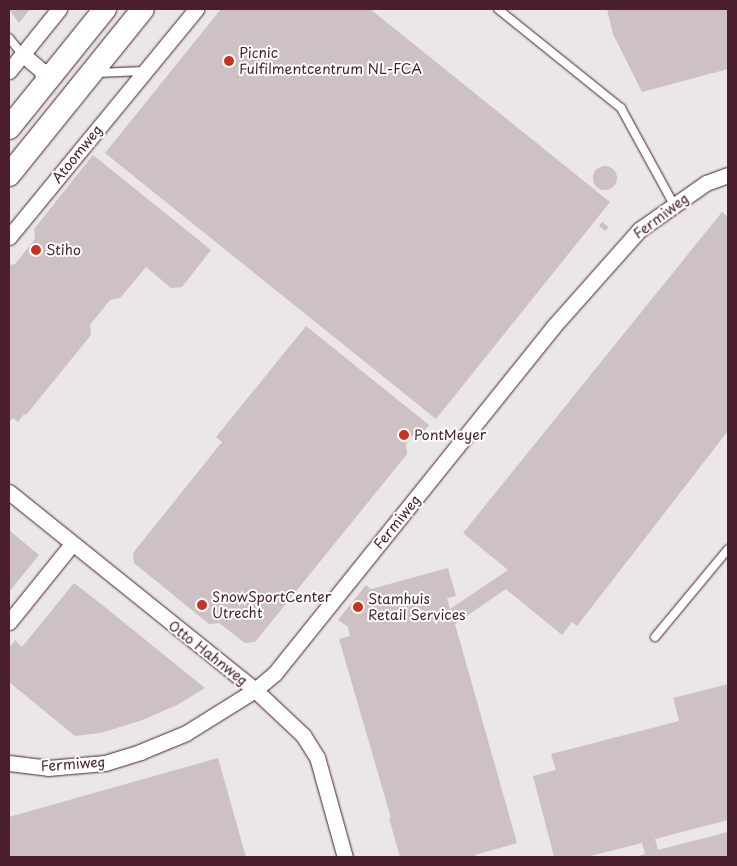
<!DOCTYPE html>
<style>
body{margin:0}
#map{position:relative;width:737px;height:866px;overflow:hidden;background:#f8f6f7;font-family:"Playpen Sans",sans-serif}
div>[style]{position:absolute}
.built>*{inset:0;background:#ebe6e8;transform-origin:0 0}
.building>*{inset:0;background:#cdc1c4}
.round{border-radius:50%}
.roads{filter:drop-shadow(0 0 1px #4a1f2b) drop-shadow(0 0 1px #4a1f2b)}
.lane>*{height:8px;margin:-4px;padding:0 4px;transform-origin:4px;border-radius:4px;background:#fff}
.street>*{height:15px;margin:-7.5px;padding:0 7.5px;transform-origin:7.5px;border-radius:7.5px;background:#fff}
.secondary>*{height:22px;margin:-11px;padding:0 11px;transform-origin:11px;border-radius:11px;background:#fff}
.dots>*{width:14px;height:14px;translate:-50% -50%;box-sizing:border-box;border:2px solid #fff;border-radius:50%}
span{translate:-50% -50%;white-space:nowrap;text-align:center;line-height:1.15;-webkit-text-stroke:4px #fff;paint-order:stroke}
.poi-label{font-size:14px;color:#4a1f2b}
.left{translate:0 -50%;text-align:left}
.street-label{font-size:14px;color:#4a1f2b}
.frame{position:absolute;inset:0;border:10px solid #4a1f2b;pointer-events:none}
</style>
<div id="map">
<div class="built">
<div style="left:9px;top:9px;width:719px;height:848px"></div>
</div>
<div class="building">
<div style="clip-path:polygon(9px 9px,30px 9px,19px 23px)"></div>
<div style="clip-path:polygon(221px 9px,370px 9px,610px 202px,436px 419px,105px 153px)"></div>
<div style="clip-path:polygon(607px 9px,728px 9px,728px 69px,642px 92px,613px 34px)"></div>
<div style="clip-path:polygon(93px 155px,211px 250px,182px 287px,171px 288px,146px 267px,120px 298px,110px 300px,90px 325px,91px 335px,26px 415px,24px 414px,18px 422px,13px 418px,9px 422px,9px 265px,15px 264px,35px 239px,34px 229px)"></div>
<div class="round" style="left:593px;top:166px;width:24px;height:24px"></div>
<div style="clip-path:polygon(722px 212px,728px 217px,728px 431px,577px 626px,572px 622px,562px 635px,506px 589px,455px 624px,517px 843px,475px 855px,475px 857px,400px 857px,389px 818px,391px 818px,339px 639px,350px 636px,348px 627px,338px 620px,366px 585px,371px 589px,448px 568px,456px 596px,447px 598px,450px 609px,508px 570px,463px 533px)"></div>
<div style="clip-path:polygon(602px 222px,609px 227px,605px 231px,599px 226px)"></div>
<div style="clip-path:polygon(306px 326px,429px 425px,422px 434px,413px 435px,406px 444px,407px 454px,255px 642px,245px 643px,219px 623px,209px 624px,134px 563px,133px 553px,222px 442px,216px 437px)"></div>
<div style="clip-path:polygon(9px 530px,39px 555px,9px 592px)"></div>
<div style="clip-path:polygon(74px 583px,101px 604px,205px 688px,177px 705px,140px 721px,100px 733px,75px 736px,9px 682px,9px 648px,15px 640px,22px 647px)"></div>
<div style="clip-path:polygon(728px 684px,728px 820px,655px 839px,658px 850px,728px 832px,728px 857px,635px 857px,645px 854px,642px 843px,586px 857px,554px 857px,533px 776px,556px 770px,551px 754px,679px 721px,673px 698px)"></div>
<div style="clip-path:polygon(218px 758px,246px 857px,9px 857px,9px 817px)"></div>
</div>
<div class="roads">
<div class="lane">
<div style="left:498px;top:9px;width:158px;rotate:38.8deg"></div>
<div style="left:621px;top:108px;width:111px;rotate:61.3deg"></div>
<div style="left:9px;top:38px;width:21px;rotate:51deg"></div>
<div style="left:96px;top:73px;width:48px;rotate:-2.4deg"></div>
<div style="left:655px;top:637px;width:114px;rotate:-50.3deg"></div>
</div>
<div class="street">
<div style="left:22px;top:54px;width:26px;rotate:40deg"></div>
<div style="left:42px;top:71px;width:14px;rotate:82deg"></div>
<div style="left:9px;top:71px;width:80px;rotate:-51.1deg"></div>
<div style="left:9px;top:237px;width:295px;rotate:-50.6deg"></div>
<div style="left:9px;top:492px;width:316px;rotate:38.8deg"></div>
<div style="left:255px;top:690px;width:66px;rotate:43.2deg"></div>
<div style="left:303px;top:735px;width:26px;rotate:58deg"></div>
<div style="left:317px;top:757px;width:104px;rotate:74.4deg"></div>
<div style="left:9px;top:622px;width:100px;rotate:-51.1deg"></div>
<div style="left:9px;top:763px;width:39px;rotate:7deg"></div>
<div style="left:48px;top:768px;width:57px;rotate:-5deg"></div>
<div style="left:105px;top:763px;width:37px;rotate:-17deg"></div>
<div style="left:140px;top:752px;width:50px;rotate:-22.4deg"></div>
<div style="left:186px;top:733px;width:81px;rotate:-31.9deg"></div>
<div style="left:255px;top:690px;width:26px;rotate:-40deg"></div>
<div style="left:275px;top:673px;width:444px;rotate:-51.2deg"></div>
<div style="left:553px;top:327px;width:130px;rotate:-48.4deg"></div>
<div style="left:639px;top:230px;width:82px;rotate:-35deg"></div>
<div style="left:706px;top:183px;width:23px;rotate:-20deg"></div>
</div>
<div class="secondary">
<div style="left:9px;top:128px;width:153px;rotate:-51.1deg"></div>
<div style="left:9px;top:175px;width:213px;rotate:-51.1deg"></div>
</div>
</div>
<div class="dots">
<div style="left:229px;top:61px;background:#c8321e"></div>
<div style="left:36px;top:250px;background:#c8321e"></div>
<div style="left:404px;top:435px;background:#c8321e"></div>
<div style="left:202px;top:605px;background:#c8321e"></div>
<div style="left:358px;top:607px;background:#c8321e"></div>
</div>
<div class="poi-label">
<span class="left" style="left:239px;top:61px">Picnic<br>Fulfilmentcentrum NL-FCA</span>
<span class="left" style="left:46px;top:250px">Stiho</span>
<span class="left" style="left:414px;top:435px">PontMeyer</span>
<span class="left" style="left:212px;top:605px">SnowSportCenter<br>Utrecht</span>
<span class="left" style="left:368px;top:607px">Stamhuis<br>Retail Services</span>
</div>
<div class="street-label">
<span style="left:77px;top:154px;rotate:-51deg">Atoomweg</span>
<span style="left:661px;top:216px;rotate:-37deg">Fermiweg</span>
<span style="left:397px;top:522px;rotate:-51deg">Fermiweg</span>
<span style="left:208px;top:653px;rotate:38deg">Otto Hahnweg</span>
<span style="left:73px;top:764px;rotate:-4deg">Fermiweg</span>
</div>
<div class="frame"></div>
</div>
